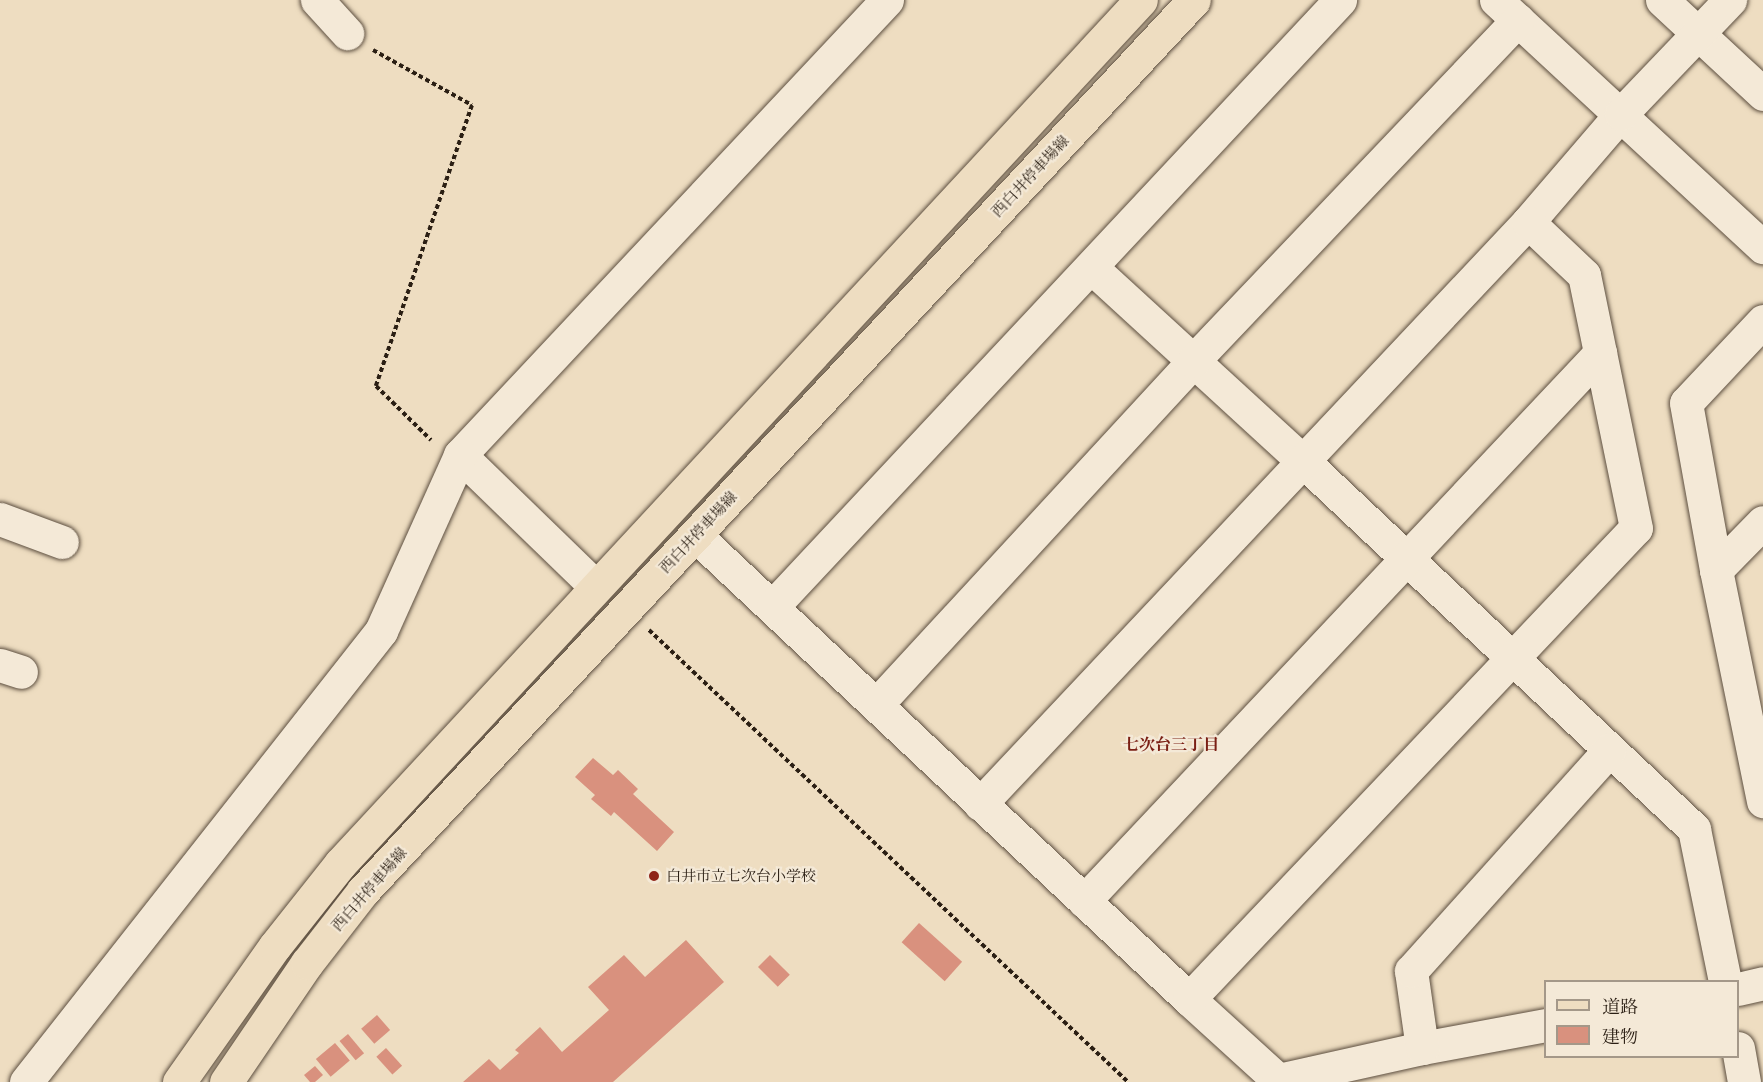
<!DOCTYPE html>
<meta charset="utf-8">
<style>
body{margin:0}
#map{position:relative;width:1763px;height:1082px;overflow:hidden;background:#eeddc1;font-family:"Libre Caslon Text","Noto Serif JP",serif}
div>[style]{position:absolute}
.building>*{inset:0;background:#d9917e;transform-origin:0 0}
.path>*{height:4px;margin-top:-2px;transform-origin:0;background:repeating-linear-gradient(90deg,#2b1f14 0 4.5px,transparent 0 7.5px)}
.roads{filter:drop-shadow(0 0 2px #5c4e3f) drop-shadow(0 0 2px #5c4e3f)}
.minor>*{height:33px;margin:-16.5px;padding:0 16.5px;transform-origin:16.5px;border-radius:16.5px;background:#f4e9d7}
.major>*{height:33px;margin:-16.5px;padding:0 16.5px;transform-origin:16.5px;border-radius:16.5px;background:#eeddc1}
.dots>*{width:16px;height:16px;translate:-50% -50%;box-sizing:border-box;border:3px solid #f4e9d7;border-radius:50%}
span{translate:-50% -50%;white-space:nowrap;text-align:center;line-height:1.15;-webkit-text-stroke:4.5px #f4e9d7;paint-order:stroke}
.street-label{font-size:15px;color:#2b1f14}
.poi-label{font-size:15px;color:#2b1f14}
.left{translate:0 -50%;text-align:left}
.neighbourhood-label{font-size:16px;color:#7a1f14;font-weight:700}
.legend{position:absolute;left:1544px;top:980px;width:195px;height:78px;box-sizing:border-box;background:#f4e9d7;border:2px solid #a49889;margin:0;padding:8px 10px;list-style:none;font-size:18px;color:#2b1f14}
.legend li{display:flex;align-items:center;gap:12px;height:30px}
.legend b{width:30px;border:2px solid #a49889}
</style>
<div id="map">
<div class="building">
<div style="clip-path:polygon(593px 758px,613px 775px,618px 770px,638px 789px,633px 794px,674px 832px,657px 851px,614px 812px,611px 816px,591px 799px,595px 795px,575px 777px)"></div>
<div style="left:919px;top:923px;width:58px;height:26px;rotate:42deg"></div>
<div style="clip-path:polygon(686px 940px,724px 982px,613px 1082px,463px 1082px,489px 1059px,500px 1070px,519px 1053px,515px 1050px,540px 1027px,562px 1052px,609px 1010px,588px 987px,624px 955px,645px 977px)"></div>
<div style="left:770px;top:955px;width:28px;height:17px;rotate:45deg"></div>
<div style="left:377px;top:1015px;width:20px;height:21px;rotate:49deg"></div>
<div style="left:348px;top:1034px;width:25px;height:11px;rotate:50deg"></div>
<div style="left:335px;top:1043px;width:23px;height:25px;rotate:50deg"></div>
<div style="left:386px;top:1048px;width:24px;height:13px;rotate:48deg"></div>
<div style="clip-path:polygon(315px 1066px,323px 1075px,315px 1082px,310px 1082px,304px 1075px)"></div>
</div>
<div class="path">
<div style="left:373px;top:50px;width:113px;rotate:29.1deg"></div>
<div style="left:472px;top:105px;width:297px;rotate:108.9deg"></div>
<div style="left:376px;top:386px;width:77px;rotate:44.5deg"></div>
<div style="left:649px;top:630px;width:659px;rotate:43.34deg"></div>
</div>
<div class="roads">
<div class="minor">
<div style="left:317px;top:0;width:45px;rotate:47.7deg"></div>
<div style="left:1496px;top:0;width:364px;rotate:42.8deg"></div>
<div style="left:1662px;top:0;width:138px;rotate:42.9deg"></div>
<div style="left:1091px;top:267px;width:287px;rotate:42.5deg"></div>
<div style="left:1303px;top:461px;width:537px;rotate:43.26deg"></div>
<div style="left:1694px;top:829px;width:156px;rotate:78.5deg"></div>
<div style="left:1763px;top:321px;width:112px;rotate:133.2deg"></div>
<div style="left:1686px;top:403px;width:170px;rotate:79.8deg"></div>
<div style="left:1716px;top:570px;width:236px;rotate:78.5deg"></div>
<div style="left:0;top:519px;width:66px;rotate:20.4deg"></div>
<div style="left:695px;top:535px;width:678px;rotate:43.21deg"></div>
<div style="left:1189px;top:999px;width:120px;rotate:42.3deg"></div>
<div style="left:1278px;top:1080px;width:148px;rotate:-12.5deg"></div>
<div style="left:1422px;top:1048px;width:126px;rotate:-10.5deg"></div>
<div style="left:1716px;top:570px;width:67px;rotate:-45.6deg"></div>
<div style="left:595px;top:586px;width:188px;rotate:-135.9deg"></div>
<div style="left:460px;top:455px;width:624px;rotate:-46.82deg"></div>
<div style="left:773px;top:606px;width:830px;rotate:-46.9deg"></div>
<div style="left:0;top:665px;width:22px;rotate:18deg"></div>
<div style="left:877px;top:704px;width:466px;rotate:-47.3deg"></div>
<div style="left:1193px;top:361px;width:471px;rotate:-46.4deg"></div>
<div style="left:980px;top:804px;width:799px;rotate:-46.72deg"></div>
<div style="left:1528px;top:222px;width:143px;rotate:-49.3deg"></div>
<div style="left:1621px;top:114px;width:158px;rotate:-46.3deg"></div>
<div style="left:1084px;top:901px;width:753px;rotate:-46.72deg"></div>
<div style="left:1738px;top:989px;width:26px;rotate:-13deg"></div>
<div style="left:1189px;top:999px;width:649px;rotate:-46.5deg"></div>
<div style="left:1636px;top:528px;width:258px;rotate:-101.6deg"></div>
<div style="left:1584px;top:275px;width:77px;rotate:-136.6deg"></div>
<div style="left:1422px;top:1048px;width:78px;rotate:-98.1deg"></div>
<div style="left:1411px;top:971px;width:297px;rotate:-48.1deg"></div>
<div style="left:1738px;top:1048px;width:35px;rotate:80deg"></div>
<div style="left:26px;top:1082px;width:574px;rotate:-51.79deg"></div>
<div style="left:381px;top:631px;width:193px;rotate:-65.8deg"></div>
</div>
<div class="major">
<div style="left:179px;top:1082px;width:166px;rotate:-54.8deg"></div>
<div style="left:275px;top:946px;width:105px;rotate:-51.6deg"></div>
<div style="left:340px;top:864px;width:1178px;rotate:-47.17deg"></div>
<div style="left:226px;top:1082px;width:144px;rotate:-55.8deg"></div>
<div style="left:307px;top:963px;width:91px;rotate:-52.1deg"></div>
<div style="left:363px;top:891px;width:1218px;rotate:-47deg"></div>
</div>
</div>
<div class="dots">
<div style="left:654px;top:876px;background:#8f2418"></div>
</div>
<div class="street-label">
<span style="left:1030px;top:176px;rotate:-47deg">西白井停車場線</span>
<span style="left:698px;top:532px;rotate:-47deg">西白井停車場線</span>
<span style="left:369px;top:889px;rotate:-49deg">西白井停車場線</span>
</div>
<div class="poi-label">
<span class="left" style="left:666px;top:876px">白井市立七次台小学校</span>
</div>
<div class="neighbourhood-label">
<span style="left:1171px;top:744px">七次台三丁目</span>
</div>
<ul class="legend">
<li><b style="height:8px;background:#eeddc1"></b>道路</li>
<li><b style="height:16px;background:#d9917e"></b>建物</li>
</ul>
</div>
